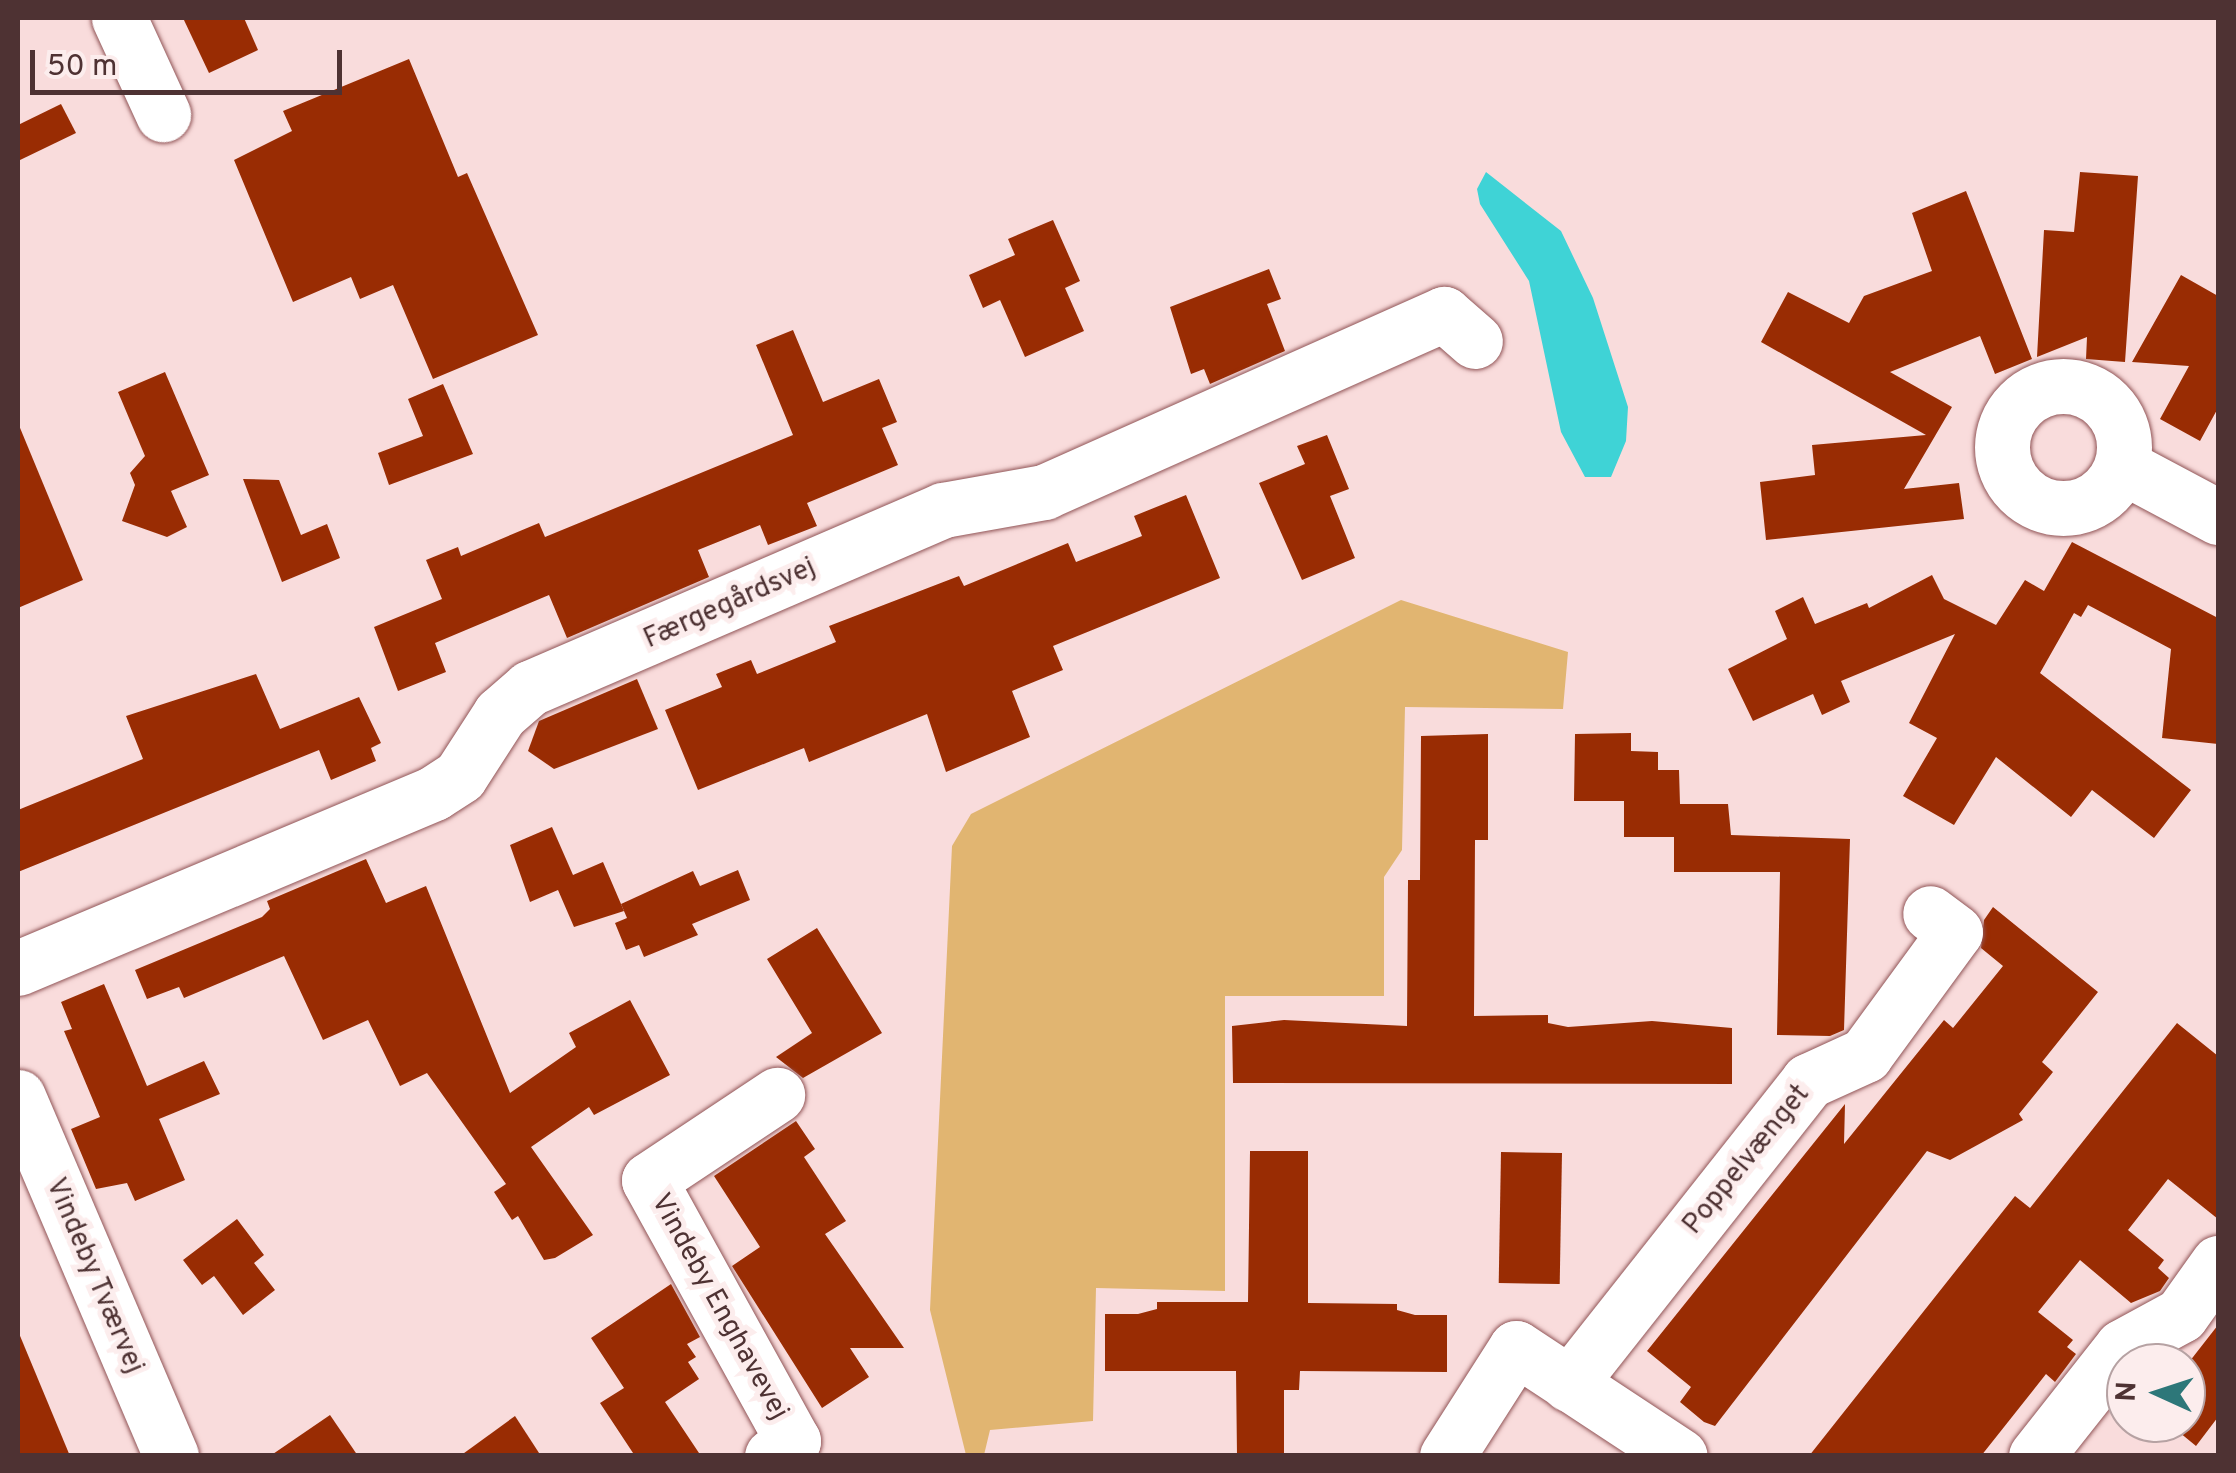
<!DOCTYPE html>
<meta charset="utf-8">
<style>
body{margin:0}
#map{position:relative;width:2236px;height:1473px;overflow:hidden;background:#f9dcdc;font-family:Overpass,sans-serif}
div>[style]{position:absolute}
.green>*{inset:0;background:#e1b571}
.water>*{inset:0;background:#3fd3d6}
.building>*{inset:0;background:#992c03;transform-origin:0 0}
.roads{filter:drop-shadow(0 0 2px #915557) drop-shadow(0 0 2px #915557)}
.minor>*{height:55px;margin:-27.5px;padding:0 27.5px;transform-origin:27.5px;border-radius:27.5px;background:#fff}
.minor>.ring{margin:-27.5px;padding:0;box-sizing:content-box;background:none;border:55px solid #fff;border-radius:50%}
span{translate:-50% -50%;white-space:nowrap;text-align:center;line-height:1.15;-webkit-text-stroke:10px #fceded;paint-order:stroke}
.street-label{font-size:28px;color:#4e3233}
.frame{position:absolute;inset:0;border:20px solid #4e3233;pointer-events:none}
.north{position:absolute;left:2106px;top:1343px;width:100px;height:100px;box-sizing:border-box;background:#fceded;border:2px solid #b6a2a3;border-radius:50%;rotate:273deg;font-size:28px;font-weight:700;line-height:40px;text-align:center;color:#4e3233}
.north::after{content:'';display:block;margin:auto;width:35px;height:45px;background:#2d7779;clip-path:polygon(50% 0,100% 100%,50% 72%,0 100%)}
.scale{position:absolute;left:30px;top:50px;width:312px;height:45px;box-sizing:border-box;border:5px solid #4e3233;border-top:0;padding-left:12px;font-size:30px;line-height:35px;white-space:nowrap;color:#4e3233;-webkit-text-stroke:8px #fceded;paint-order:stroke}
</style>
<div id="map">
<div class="green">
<div style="clip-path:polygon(1401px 600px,1568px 652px,1563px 709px,1405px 707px,1402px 850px,1384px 877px,1384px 996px,1225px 996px,1225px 1291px,1096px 1288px,1093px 1421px,990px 1430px,984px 1455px,966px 1455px,930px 1310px,952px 846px,971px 814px)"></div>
</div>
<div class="water">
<div style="clip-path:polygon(1486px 172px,1561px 231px,1593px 298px,1628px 407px,1626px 441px,1611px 477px,1585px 477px,1561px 432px,1529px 281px,1480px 204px,1477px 189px)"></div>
</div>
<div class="building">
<div style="clip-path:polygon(183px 18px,244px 18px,258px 50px,209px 73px)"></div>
<div style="clip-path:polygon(409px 59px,458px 177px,467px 173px,538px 335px,433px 379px,393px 285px,360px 299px,351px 277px,293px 302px,234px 160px,292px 131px,283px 111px)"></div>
<div style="clip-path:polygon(61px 104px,76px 133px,18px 161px,18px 125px)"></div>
<div style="clip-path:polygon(2080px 172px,2138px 176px,2125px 362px,2086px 359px,2087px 337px,2037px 357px,2044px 230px,2074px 232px)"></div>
<div style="clip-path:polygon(1966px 191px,2032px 359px,1995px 374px,1980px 336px,1890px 372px,1952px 407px,1904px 489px,1959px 483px,1964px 519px,1766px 540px,1760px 482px,1815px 475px,1812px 445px,1926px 435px,1761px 342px,1788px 292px,1849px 323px,1864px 296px,1932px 271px,1912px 213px)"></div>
<div style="clip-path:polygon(1053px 220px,1080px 281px,1065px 288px,1084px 331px,1025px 357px,1000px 300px,983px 308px,969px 275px,1015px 255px,1008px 239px)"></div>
<div style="clip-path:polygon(1269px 269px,1281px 299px,1267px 304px,1285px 351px,1210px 384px,1204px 369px,1191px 374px,1170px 307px)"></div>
<div style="clip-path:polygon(2181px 275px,2218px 296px,2218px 408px,2200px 441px,2160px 419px,2189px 366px,2132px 362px)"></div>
<div style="clip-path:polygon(793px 330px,823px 402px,879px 379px,897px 422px,882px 428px,898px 465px,807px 503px,817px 526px,768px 545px,760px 525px,698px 550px,709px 577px,567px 638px,549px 595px,435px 643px,446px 672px,398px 691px,374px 627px,442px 599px,426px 560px,458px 547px,461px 556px,539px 523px,545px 537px,793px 435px,756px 345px)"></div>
<div style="clip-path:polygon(165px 372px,209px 475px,171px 491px,187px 527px,167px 537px,122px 521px,135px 485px,130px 473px,145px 456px,118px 392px)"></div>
<div style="clip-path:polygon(443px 384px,473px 454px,389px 485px,378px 453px,423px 436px,408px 399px)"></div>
<div style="clip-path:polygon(18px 423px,83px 580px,18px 608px)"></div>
<div style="clip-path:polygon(1327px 435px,1349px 489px,1330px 496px,1355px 558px,1302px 580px,1259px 483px,1305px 464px,1297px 446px)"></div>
<div style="clip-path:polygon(243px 479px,279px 480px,301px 535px,327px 524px,340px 558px,282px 582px)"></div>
<div style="clip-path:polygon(1186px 495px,1220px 578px,1053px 646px,1063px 670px,1012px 691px,1030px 737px,946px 772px,927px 714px,809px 762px,804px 748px,698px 790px,665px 710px,722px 687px,716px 674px,751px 660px,757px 674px,836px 642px,829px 626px,959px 576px,964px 586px,1068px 543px,1076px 562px,1142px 536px,1134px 516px)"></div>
<div style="clip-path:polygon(2072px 542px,2218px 618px,2218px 744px,2162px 738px,2171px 649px,2088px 605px,2081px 617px,2074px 613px,2040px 673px,2191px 790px,2154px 838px,2092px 790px,2071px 817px,1996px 757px,1954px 825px,1903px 796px,1937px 738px,1909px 723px,1955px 634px,1841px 681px,1850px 702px,1822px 715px,1813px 694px,1753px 721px,1728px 669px,1787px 639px,1775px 611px,1803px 597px,1815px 624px,1867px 603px,1869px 608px,1932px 575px,1944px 599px,1996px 625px,2025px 580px,2044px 591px)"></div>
<div style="clip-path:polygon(256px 674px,280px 729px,359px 697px,381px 743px,371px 748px,376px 761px,331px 780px,319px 750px,18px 872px,18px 810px,143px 759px,126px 716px)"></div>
<div style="clip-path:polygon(637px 679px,658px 729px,554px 769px,528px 751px,539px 721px)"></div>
<div style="clip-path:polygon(1631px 733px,1631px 751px,1658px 752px,1658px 770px,1679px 770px,1680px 804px,1728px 804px,1731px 835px,1850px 839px,1844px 1030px,1830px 1036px,1777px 1035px,1780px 872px,1674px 872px,1674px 837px,1624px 837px,1624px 801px,1574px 801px,1575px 734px)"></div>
<div style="clip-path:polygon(1488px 734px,1488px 840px,1475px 840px,1474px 1016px,1548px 1015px,1548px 1023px,1568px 1027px,1652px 1021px,1732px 1028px,1732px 1084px,1233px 1083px,1232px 1026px,1284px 1020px,1407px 1026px,1408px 880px,1420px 880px,1421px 736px)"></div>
<div style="clip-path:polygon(552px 827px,573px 875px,603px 862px,624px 911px,574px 927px,558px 890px,530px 902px,510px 845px)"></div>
<div style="clip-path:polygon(366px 859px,386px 903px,426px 886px,510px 1093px,576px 1047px,569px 1033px,630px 1000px,670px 1075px,594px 1115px,589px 1107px,531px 1147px,593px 1235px,555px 1258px,544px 1260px,518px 1216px,512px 1220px,494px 1192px,506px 1184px,427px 1073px,400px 1086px,368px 1020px,323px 1040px,284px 956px,184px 998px,179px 987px,147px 999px,135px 970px,262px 917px,270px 909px,267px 901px)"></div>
<div style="clip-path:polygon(738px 870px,750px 900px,692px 924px,698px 935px,644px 957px,639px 945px,626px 950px,615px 923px,627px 918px,621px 904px,693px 871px,700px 886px)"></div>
<div style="clip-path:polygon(1993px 907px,2098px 992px,2042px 1062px,2053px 1072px,2019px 1114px,2023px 1120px,1950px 1160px,1927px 1151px,1715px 1426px,1704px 1422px,1680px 1402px,1691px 1387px,1647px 1351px,1845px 1104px,1844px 1144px,1944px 1020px,1953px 1028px,2003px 966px,1981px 948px,1984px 920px)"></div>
<div style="clip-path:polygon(817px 928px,882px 1033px,803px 1078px,776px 1057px,812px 1033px,767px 959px)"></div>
<div style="clip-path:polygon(104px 984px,147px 1086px,204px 1061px,220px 1094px,159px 1119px,185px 1180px,135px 1201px,127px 1183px,96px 1189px,71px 1129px,100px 1117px,64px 1031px,72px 1029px,61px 1002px)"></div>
<div style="clip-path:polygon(2177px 1023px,2218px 1056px,2218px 1219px,2168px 1179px,2128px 1230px,2164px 1260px,2158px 1268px,2169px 1278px,2160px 1291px,2131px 1303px,2080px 1260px,2038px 1312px,2073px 1340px,2067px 1347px,2076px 1354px,2055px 1382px,2046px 1374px,1981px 1456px,1809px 1456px,2015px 1196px,2030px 1208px)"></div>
<div style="clip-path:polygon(796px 1121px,815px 1149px,804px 1157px,846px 1221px,825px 1234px,904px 1348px,850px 1348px,869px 1377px,822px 1408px,732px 1266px,760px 1247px,714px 1176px)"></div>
<div style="clip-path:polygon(1250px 1151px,1308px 1151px,1308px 1303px,1397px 1304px,1397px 1310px,1415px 1315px,1447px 1315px,1447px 1372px,1300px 1371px,1299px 1390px,1284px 1390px,1284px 1456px,1237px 1456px,1236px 1371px,1105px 1371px,1105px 1314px,1138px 1314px,1157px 1309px,1157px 1302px,1248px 1302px)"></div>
<div style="left:1501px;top:1152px;width:61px;height:131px;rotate:1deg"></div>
<div style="clip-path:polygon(237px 1219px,264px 1255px,254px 1263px,275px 1290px,243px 1315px,214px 1276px,202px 1285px,183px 1260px)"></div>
<div style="clip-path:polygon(671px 1284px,700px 1337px,687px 1344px,696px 1357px,688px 1362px,699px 1379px,665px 1402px,701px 1456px,635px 1456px,600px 1403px,624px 1388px,591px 1338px)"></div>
<div style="clip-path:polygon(2218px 1325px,2218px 1417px,2196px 1446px,2168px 1423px,2186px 1423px,2186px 1366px)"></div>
<div style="clip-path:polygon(18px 1331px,70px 1456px,18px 1456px)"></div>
<div style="clip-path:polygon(330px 1415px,358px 1456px,270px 1456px)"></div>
<div style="clip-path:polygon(515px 1416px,541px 1456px,460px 1456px)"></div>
</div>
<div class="roads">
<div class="minor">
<div style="left:119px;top:18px;width:106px;rotate:65.4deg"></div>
<div class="ring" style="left:2002px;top:386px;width:67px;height:67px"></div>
<div style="left:2122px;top:466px;width:109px;rotate:28deg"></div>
<div style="left:18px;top:968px;width:451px;rotate:-22.8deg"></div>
<div style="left:434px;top:793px;width:31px;rotate:-33deg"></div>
<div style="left:460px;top:776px;width:74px;rotate:-57.2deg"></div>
<div style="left:500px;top:714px;width:40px;rotate:-41deg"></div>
<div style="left:530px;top:688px;width:450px;rotate:-23.3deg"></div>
<div style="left:943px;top:510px;width:103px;rotate:-10.1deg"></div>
<div style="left:1044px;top:492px;width:438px;rotate:-24deg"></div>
<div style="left:1444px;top:314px;width:41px;rotate:41.1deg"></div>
<div style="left:18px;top:1097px;width:390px;rotate:66.9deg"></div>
<div style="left:1569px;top:1384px;width:386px;rotate:-51.7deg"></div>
<div style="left:1808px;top:1081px;width:63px;rotate:-24.5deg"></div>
<div style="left:1865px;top:1055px;width:152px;rotate:-53.8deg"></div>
<div style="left:1955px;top:932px;width:31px;rotate:-143deg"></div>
<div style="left:772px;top:1456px;width:26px;rotate:-36deg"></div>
<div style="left:793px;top:1441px;width:298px;rotate:-118.9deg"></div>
<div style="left:649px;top:1180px;width:154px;rotate:-33.6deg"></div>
<div style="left:1447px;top:1456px;width:128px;rotate:-57.4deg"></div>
<div style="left:1516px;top:1348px;width:196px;rotate:33.4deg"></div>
<div style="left:2036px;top:1456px;width:139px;rotate:-51.7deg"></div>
<div style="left:2122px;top:1347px;width:67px;rotate:-28.5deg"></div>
<div style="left:2181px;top:1315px;width:64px;rotate:-54.6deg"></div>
</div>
</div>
<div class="street-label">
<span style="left:730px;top:604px;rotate:-24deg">Færgegårdsvej</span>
<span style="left:1747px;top:1160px;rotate:-51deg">Poppelvænget</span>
<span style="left:94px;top:1276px;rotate:67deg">Vindeby Tværvej</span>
<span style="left:719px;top:1307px;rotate:61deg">Vindeby Enghavevej</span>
</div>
<div class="frame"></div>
<div class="north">N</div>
<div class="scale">50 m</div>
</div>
